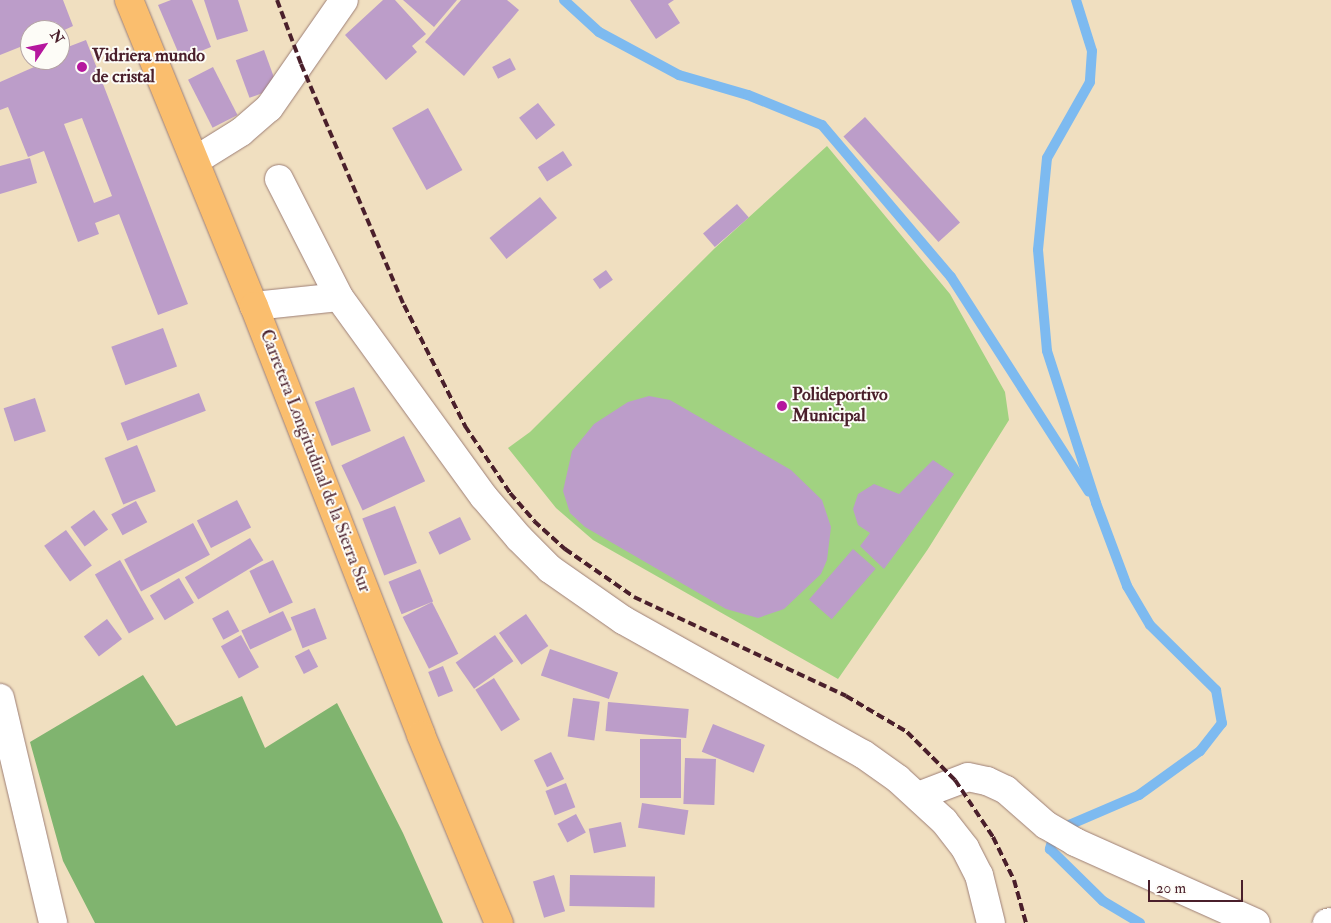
<!DOCTYPE html>
<style>
body{margin:0}
#map{position:relative;width:1331px;height:923px;overflow:hidden;background:#f0dfc0;font-family:"IM FELL Double Pica",serif}
div>[style]{position:absolute}
.green>*{inset:0;background:#a1d281}
.forest>*{inset:0;background:#80b46f}
.stream>*{height:10px;margin:-5px;padding:0 5px;transform-origin:5px;border-radius:5px;background:#7dbaf0}
.building>*{inset:0;background:#bc9dc9;transform-origin:0 0}
.roads{filter:drop-shadow(0 0 1px #9d7f76) drop-shadow(0 0 1px #9d7f76)}
.minor>*{height:28px;margin:-14px;padding:0 14px;transform-origin:14px;border-radius:14px;background:#fff}
.highway>*{height:28px;margin:-14px;padding:0 14px;transform-origin:14px;border-radius:14px;background:#fabe6e}
.rail>*{height:4px;margin-top:-2px;transform-origin:0;background:repeating-linear-gradient(90deg,#4a1f2b 0 8px,transparent 0 12px)}
.dots>*{width:14px;height:14px;translate:-50% -50%;box-sizing:border-box;border:2px solid #fdfcf7;border-radius:50%}
span{translate:-50% -50%;white-space:nowrap;text-align:center;line-height:1.15;-webkit-text-stroke:4px #fdfcf7;paint-order:stroke}
.poi-label{font-size:18px;color:#4a1f2b;font-weight:700}
.left{translate:0 -50%;text-align:left}
.street-label{font-size:18px;color:#4a1f2b}
.north{position:absolute;left:20px;top:20px;width:50px;height:50px;box-sizing:border-box;background:#fdfcf7;border:1px solid #b5a4a5;border-radius:50%;rotate:56deg;font-size:14px;font-weight:700;line-height:20px;text-align:center;color:#4a1f2b}
.north::after{content:'';display:block;margin:auto;width:18px;height:22px;background:#b5179e;clip-path:polygon(50% 0,100% 100%,50% 72%,0 100%)}
.scale{position:absolute;left:1148px;top:880px;width:95px;height:22px;box-sizing:border-box;border:2px solid #4a1f2b;border-top:0;padding-left:6px;font-size:15px;line-height:18px;white-space:nowrap;color:#4a1f2b;-webkit-text-stroke:4px #fdfcf7;paint-order:stroke}
</style>
<div id="map">
<div class="green">
<div style="clip-path:polygon(827px 146px,950px 294px,1005px 392px,1009px 420px,928px 549px,838px 679px,593px 540px,556px 508px,508px 448px,530px 432px,715px 248px)"></div>
</div>
<div class="forest">
<div style="clip-path:polygon(143px 675px,176px 726px,242px 696px,265px 748px,337px 703px,403px 833px,443px 923px,95px 923px,63px 861px,30px 742px)"></div>
</div>
<div class="stream">
<div style="left:564px;top:0;width:47px;rotate:42.4deg"></div>
<div style="left:599px;top:32px;width:91px;rotate:28.3deg"></div>
<div style="left:679px;top:75px;width:72px;rotate:16.2deg"></div>
<div style="left:748px;top:95px;width:80px;rotate:22.1deg"></div>
<div style="left:822px;top:125px;width:199px;rotate:49.7deg"></div>
<div style="left:951px;top:277px;width:255px;rotate:57.3deg"></div>
<div style="left:1076px;top:0;width:53px;rotate:72.6deg"></div>
<div style="left:1092px;top:51px;width:31px;rotate:94deg"></div>
<div style="left:1090px;top:82px;width:87px;rotate:119.5deg"></div>
<div style="left:1047px;top:158px;width:92px;rotate:95.6deg"></div>
<div style="left:1038px;top:250px;width:101px;rotate:84.9deg"></div>
<div style="left:1047px;top:351px;width:160px;rotate:72.1deg"></div>
<div style="left:1096px;top:503px;width:89px;rotate:69.5deg"></div>
<div style="left:1127px;top:586px;width:45px;rotate:59.5deg"></div>
<div style="left:1150px;top:625px;width:93px;rotate:44.6deg"></div>
<div style="left:1216px;top:690px;width:34px;rotate:80deg"></div>
<div style="left:1222px;top:723px;width:36px;rotate:128deg"></div>
<div style="left:1200px;top:751px;width:75px;rotate:144.2deg"></div>
<div style="left:1139px;top:795px;width:91px;rotate:156.8deg"></div>
<div style="left:1055px;top:831px;width:19px;rotate:106deg"></div>
<div style="left:1050px;top:849px;width:74px;rotate:44.5deg"></div>
<div style="left:1103px;top:901px;width:43px;rotate:30.7deg"></div>
</div>
<div class="building">
<div style="clip-path:polygon(0 0,63px 0,73px 26px,60px 32px,30px 30px,30px 43px,0 55px)"></div>
<div style="clip-path:polygon(171px 0,192px 0,211px 47px,181px 59px,158px 5px)"></div>
<div style="clip-path:polygon(204px 0,238px 0,248px 31px,217px 40px)"></div>
<div style="clip-path:polygon(383px 0,395px 0,426px 34px,412px 46px,417px 52px,386px 80px,345px 35px)"></div>
<div style="clip-path:polygon(403px 0,457px 0,434px 27px)"></div>
<div style="clip-path:polygon(461px 0,507px 0,519px 10px,464px 76px,425px 42px)"></div>
<div style="clip-path:polygon(630px 0,674px 0,668px 4px,680px 23px,656px 39px)"></div>
<div style="clip-path:polygon(evenodd,86px 40px,188px 304px,158px 315px,119px 214px,95px 223px,99px 234px,78px 242px,44px 151px,28px 157px,8px 107px,0 110px,0 82px,50px 60px,60px 60px,60px 50px,86px 40px,82px 118px,112px 196px,94px 203px,64px 124px,82px 118px)"></div>
<div style="left:264px;top:50px;width:40px;height:30px;rotate:70deg"></div>
<div style="left:510px;top:58px;width:13px;height:20px;rotate:63deg"></div>
<div style="left:213px;top:67px;width:54px;height:28px;rotate:63deg"></div>
<div style="left:538px;top:103px;width:28px;height:24px;rotate:52deg"></div>
<div style="left:428px;top:108px;width:71px;height:41px;rotate:61deg"></div>
<div style="left:865px;top:117px;width:142px;height:29px;rotate:48deg"></div>
<div style="left:563px;top:151px;width:17px;height:30px;rotate:57deg"></div>
<div style="clip-path:polygon(30px 158px,37px 183px,0 194px,0 166px)"></div>
<div style="left:540px;top:197px;width:27px;height:65px;rotate:51deg"></div>
<div style="left:737px;top:204px;width:18px;height:45px;rotate:49deg"></div>
<div style="left:606px;top:270px;width:12px;height:16px;rotate:55deg"></div>
<div style="left:163px;top:328px;width:41px;height:55px;rotate:70deg"></div>
<div style="left:354px;top:387px;width:47px;height:42px;rotate:69deg"></div>
<div style="left:199px;top:393px;width:19px;height:84px;rotate:69deg"></div>
<div style="clip-path:polygon(649px 396px,670px 400px,791px 470px,822px 500px,831px 527px,827px 560px,821px 574px,784px 609px,758px 618px,726px 609px,585px 527px,570px 513px,563px 491px,572px 451px,594px 424px,628px 402px)"></div>
<div style="left:35px;top:398px;width:35px;height:33px;rotate:72deg"></div>
<div style="left:404px;top:436px;width:50px;height:69px;rotate:65deg"></div>
<div style="left:137px;top:445px;width:50px;height:35px;rotate:68deg"></div>
<div style="clip-path:polygon(933px 460px,954px 474px,884px 569px,860px 546px,870px 533px,858px 525px,853px 509px,858px 494px,874px 484px,899px 494px)"></div>
<div style="left:237px;top:500px;width:31px;height:45px;rotate:63deg"></div>
<div style="left:136px;top:501px;width:24px;height:28px;rotate:62deg"></div>
<div style="left:395px;top:506px;width:61px;height:35px;rotate:69deg"></div>
<div style="left:94px;top:510px;width:24px;height:29px;rotate:54deg"></div>
<div style="left:460px;top:517px;width:25px;height:35px;rotate:64deg"></div>
<div style="left:193px;top:523px;width:36px;height:78px;rotate:62deg"></div>
<div style="left:66px;top:530px;width:44px;height:27px;rotate:54deg"></div>
<div style="left:250px;top:538px;width:26px;height:76px;rotate:59deg"></div>
<div style="left:853px;top:549px;width:30px;height:67px;rotate:41deg"></div>
<div style="left:120px;top:560px;width:68px;height:29px;rotate:60deg"></div>
<div style="left:273px;top:560px;width:47px;height:26px;rotate:65deg"></div>
<div style="left:420px;top:569px;width:35px;height:34px;rotate:68deg"></div>
<div style="left:179px;top:578px;width:29px;height:34px;rotate:59deg"></div>
<div style="left:432px;top:602px;width:58px;height:33px;rotate:63deg"></div>
<div style="left:315px;top:608px;width:33px;height:26px;rotate:69deg"></div>
<div style="left:228px;top:610px;width:24px;height:18px;rotate:62deg"></div>
<div style="left:283px;top:611px;width:21px;height:46px;rotate:65deg"></div>
<div style="left:526px;top:614px;width:39px;height:33px;rotate:55deg"></div>
<div style="left:107px;top:619px;width:25px;height:29px;rotate:53deg"></div>
<div style="left:241px;top:635px;width:37px;height:23px;rotate:61deg"></div>
<div style="left:495px;top:635px;width:32px;height:48px;rotate:55deg"></div>
<div style="left:309px;top:649px;width:20px;height:16px;rotate:63deg"></div>
<div style="left:550px;top:649px;width:72px;height:28px;rotate:19deg"></div>
<div style="left:443px;top:666px;width:27px;height:16px;rotate:68deg"></div>
<div style="left:494px;top:678px;width:49px;height:22px;rotate:58deg"></div>
<div style="left:573px;top:698px;width:27px;height:39px;rotate:8deg"></div>
<div style="left:608px;top:702px;width:81px;height:29px;rotate:5deg"></div>
<div style="left:713px;top:724px;width:56px;height:30px;rotate:22deg"></div>
<div style="left:640px;top:739px;width:41px;height:59px"></div>
<div style="left:551px;top:752px;width:30px;height:19px;rotate:64deg"></div>
<div style="left:685px;top:758px;width:31px;height:46px;rotate:2deg"></div>
<div style="left:566px;top:783px;width:26px;height:22px;rotate:69deg"></div>
<div style="left:642px;top:803px;width:47px;height:25px;rotate:9deg"></div>
<div style="left:576px;top:814px;width:21px;height:21px;rotate:62deg"></div>
<div style="left:621px;top:822px;width:25px;height:33px;rotate:78deg"></div>
<div style="left:554px;top:875px;width:38px;height:22px;rotate:73deg"></div>
<div style="left:570px;top:875px;width:85px;height:31px;rotate:1deg"></div>
</div>
<div class="roads">
<div class="minor">
<div style="left:196px;top:160px;width:53px;rotate:-31.9deg"></div>
<div style="left:241px;top:132px;width:37px;rotate:-41deg"></div>
<div style="left:269px;top:108px;width:131px;rotate:-55.2deg"></div>
<div style="left:279px;top:179px;width:132px;rotate:63deg"></div>
<div style="left:254px;top:306px;width:85px;rotate:-6deg"></div>
<div style="left:339px;top:297px;width:247px;rotate:54.1deg"></div>
<div style="left:484px;top:497px;width:54px;rotate:49.5deg"></div>
<div style="left:519px;top:538px;width:44px;rotate:45deg"></div>
<div style="left:550px;top:569px;width:89px;rotate:34.9deg"></div>
<div style="left:623px;top:620px;width:275px;rotate:29.2deg"></div>
<div style="left:863px;top:754px;width:43px;rotate:35.5deg"></div>
<div style="left:898px;top:779px;width:62px;rotate:42.4deg"></div>
<div style="left:944px;top:821px;width:34px;rotate:52deg"></div>
<div style="left:965px;top:848px;width:30px;rotate:63deg"></div>
<div style="left:979px;top:875px;width:49px;rotate:76deg"></div>
<div style="left:0;top:698px;width:231px;rotate:76.7deg"></div>
<div style="left:918px;top:796px;width:53px;rotate:-20.8deg"></div>
<div style="left:968px;top:777px;width:19px;rotate:12deg"></div>
<div style="left:987px;top:781px;width:21px;rotate:25deg"></div>
<div style="left:1006px;top:790px;width:53px;rotate:41.2deg"></div>
<div style="left:1046px;top:825px;width:34px;rotate:30deg"></div>
<div style="left:1075px;top:842px;width:198px;rotate:24.1deg"></div>
<div style="left:1327px;top:923px;width:4px;rotate:-14deg"></div>
</div>
<div class="highway">
<div style="left:129px;top:0;width:331px;rotate:67.8deg"></div>
<div style="left:254px;top:306px;width:460px;rotate:68.7deg"></div>
<div style="left:421px;top:735px;width:204px;rotate:67.5deg"></div>
</div>
</div>
<div class="rail">
<div style="left:277px;top:0;width:68px;rotate:69.4deg"></div>
<div style="left:301px;top:64px;width:262px;rotate:66.9deg"></div>
<div style="left:404px;top:305px;width:136px;rotate:63.2deg"></div>
<div style="left:465px;top:426px;width:81px;rotate:56.1deg"></div>
<div style="left:510px;top:493px;width:37px;rotate:49deg"></div>
<div style="left:534px;top:521px;width:42px;rotate:42.1deg"></div>
<div style="left:565px;top:549px;width:84px;rotate:34.8deg"></div>
<div style="left:634px;top:597px;width:234px;rotate:25deg"></div>
<div style="left:846px;top:696px;width:71px;rotate:30.5deg"></div>
<div style="left:907px;top:732px;width:68px;rotate:45deg"></div>
<div style="left:955px;top:780px;width:69px;rotate:56.3deg"></div>
<div style="left:993px;top:837px;width:48px;rotate:64deg"></div>
<div style="left:1014px;top:880px;width:45px;rotate:74.4deg"></div>
</div>
<div class="dots">
<div style="left:82px;top:67px;background:#b5179e"></div>
<div style="left:782px;top:406px;background:#b5179e"></div>
</div>
<div class="poi-label">
<span class="left" style="left:92px;top:67px">Vidriera mundo<br>de cristal</span>
<span class="left" style="left:792px;top:406px">Polideportivo<br>Municipal</span>
</div>
<div class="street-label">
<span style="left:315px;top:461px;rotate:69deg">Carretera Longitudinal de la Sierra Sur</span>
</div>
<div class="north">N</div>
<div class="scale">20 m</div>
</div>
